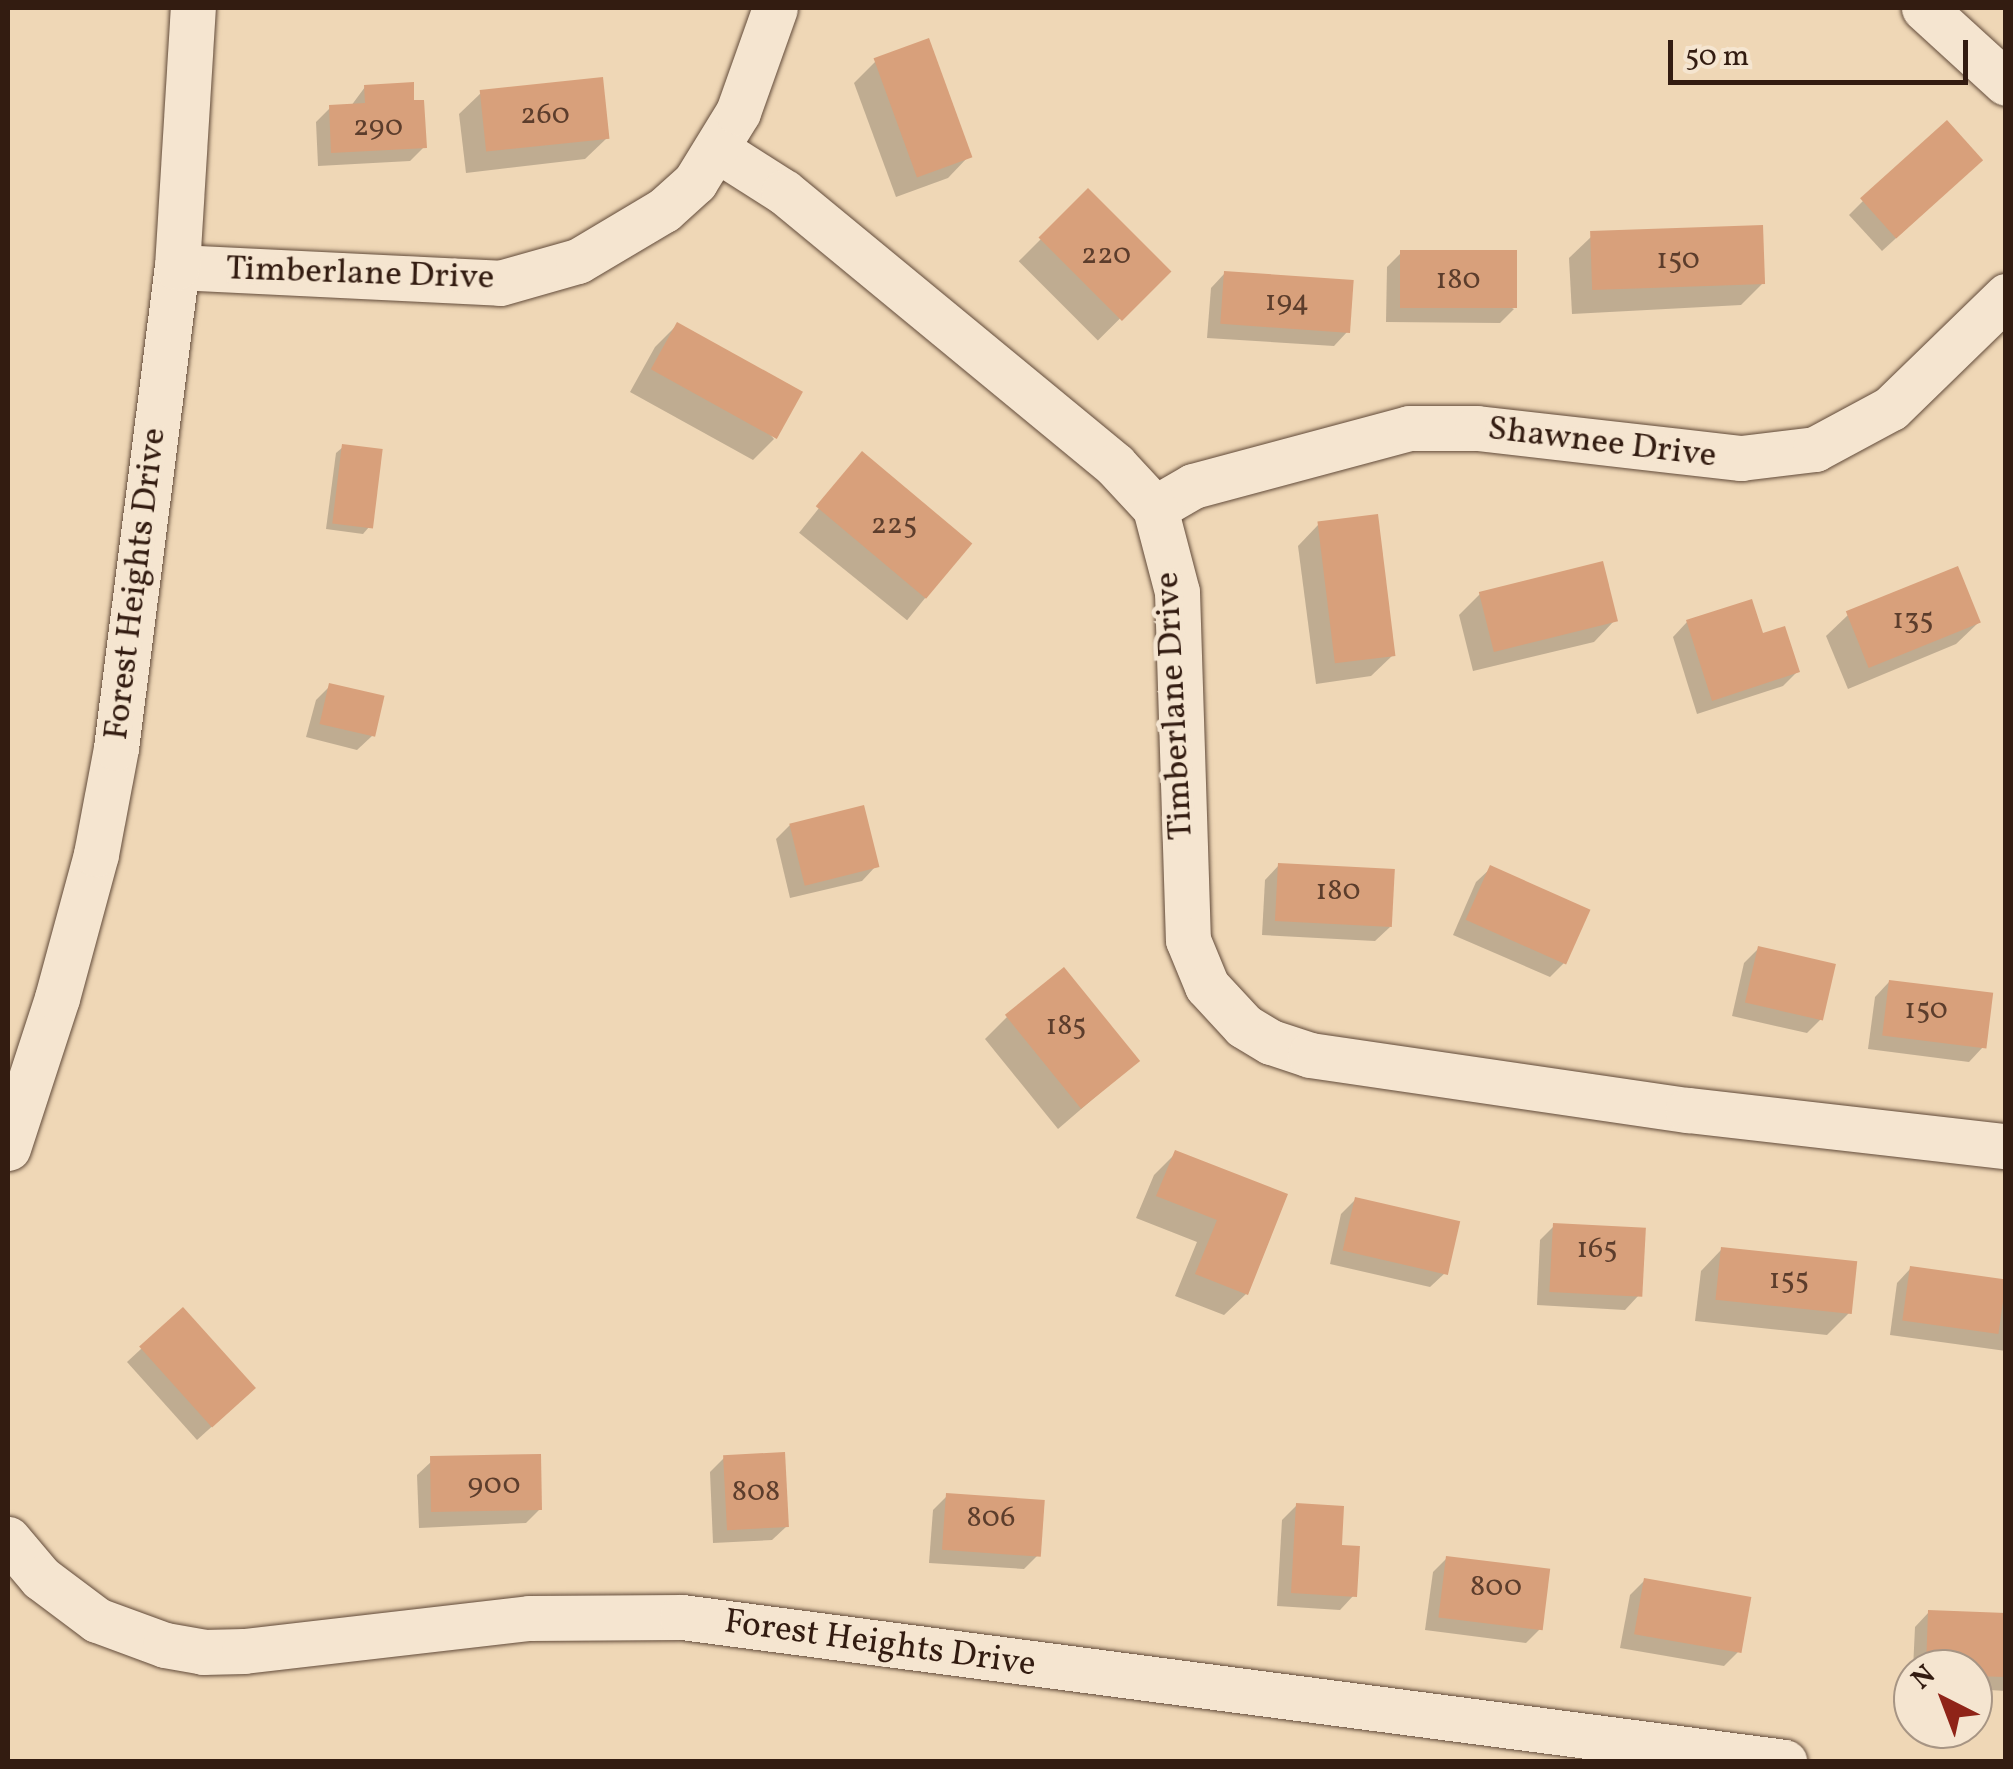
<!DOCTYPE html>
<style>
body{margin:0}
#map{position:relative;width:2013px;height:1769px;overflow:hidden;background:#efd7b6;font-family:Vollkorn,serif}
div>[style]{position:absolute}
.shadow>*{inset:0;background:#0003;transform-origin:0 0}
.building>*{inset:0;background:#d8a07b;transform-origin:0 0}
.roads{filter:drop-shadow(0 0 2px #624b3a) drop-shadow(0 0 2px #624b3a)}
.minor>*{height:45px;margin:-22.5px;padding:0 22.5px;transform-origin:22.5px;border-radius:22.5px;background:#f5e5d0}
span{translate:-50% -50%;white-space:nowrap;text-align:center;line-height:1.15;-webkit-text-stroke:9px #f5e5d0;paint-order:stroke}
.number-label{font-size:30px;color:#5c3d2c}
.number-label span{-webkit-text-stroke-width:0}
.street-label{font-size:35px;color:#331c11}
.frame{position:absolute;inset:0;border:10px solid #331c11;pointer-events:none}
.north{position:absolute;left:1893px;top:1649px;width:100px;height:100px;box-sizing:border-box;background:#f5e5d0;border:2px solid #a79584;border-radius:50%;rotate:318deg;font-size:28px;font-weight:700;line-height:40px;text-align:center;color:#331c11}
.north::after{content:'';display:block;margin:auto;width:35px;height:45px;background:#8f2418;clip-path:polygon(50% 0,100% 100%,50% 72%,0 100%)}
.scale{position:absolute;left:1668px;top:40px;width:300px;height:45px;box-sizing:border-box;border:5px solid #331c11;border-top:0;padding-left:12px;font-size:30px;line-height:35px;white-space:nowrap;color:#331c11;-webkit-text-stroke:8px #f5e5d0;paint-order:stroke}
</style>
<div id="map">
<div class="shadow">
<div style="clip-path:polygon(876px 61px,969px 156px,948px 178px,896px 197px,854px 83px)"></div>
<div style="clip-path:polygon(365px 87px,412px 103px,424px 147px,410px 161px,318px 166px,316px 122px,330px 108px,351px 106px)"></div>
<div style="clip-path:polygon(481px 93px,607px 138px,585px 159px,466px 173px,459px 114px)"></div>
<div style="clip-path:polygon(1966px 174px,1882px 251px,1849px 215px,1863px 201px)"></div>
<div style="left:1088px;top:192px;width:112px;height:98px;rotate:45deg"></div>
<div style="clip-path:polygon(1591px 237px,1763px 283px,1741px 305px,1572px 314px,1569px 258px)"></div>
<div style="clip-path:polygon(1401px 253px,1514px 309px,1500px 323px,1386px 322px,1387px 267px)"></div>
<div style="clip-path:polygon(1225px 273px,1348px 331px,1334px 346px,1207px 338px,1211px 288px)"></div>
<div style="clip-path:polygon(677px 325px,774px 439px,753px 460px,630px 392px,655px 347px)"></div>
<div style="clip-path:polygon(343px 447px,369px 527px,363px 534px,326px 529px,336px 453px)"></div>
<div style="left:862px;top:455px;width:139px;height:100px;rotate:39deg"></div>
<div style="clip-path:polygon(1319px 524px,1393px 655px,1371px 676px,1316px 684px,1298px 546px)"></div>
<div style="clip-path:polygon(1481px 593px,1615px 620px,1594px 642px,1473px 671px,1459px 615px)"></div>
<div style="clip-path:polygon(1848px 615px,1978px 623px,1956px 644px,1848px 689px,1826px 636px)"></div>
<div style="clip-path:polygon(1687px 622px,1761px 636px,1798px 671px,1783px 686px,1697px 714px,1673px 637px)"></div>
<div style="clip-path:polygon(330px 686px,372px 736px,357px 750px,306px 737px,316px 700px)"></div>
<div style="clip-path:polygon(790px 825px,876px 866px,862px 881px,790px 898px,776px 839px)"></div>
<div style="clip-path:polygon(1279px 865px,1390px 927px,1375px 941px,1262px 935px,1265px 880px)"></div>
<div style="clip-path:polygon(1491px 868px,1564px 963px,1550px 977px,1453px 935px,1476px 882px)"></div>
<div style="clip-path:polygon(1758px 949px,1821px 1019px,1807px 1033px,1732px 1016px,1744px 963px)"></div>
<div style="clip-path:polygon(1889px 982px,1983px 1047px,1969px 1062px,1868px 1049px,1875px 997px)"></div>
<div style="clip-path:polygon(1007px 1017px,1137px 1061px,1058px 1129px,985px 1039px)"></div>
<div style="clip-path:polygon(1176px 1153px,1285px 1196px,1246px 1294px,1224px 1315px,1175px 1296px,1197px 1242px,1136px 1218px,1154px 1175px)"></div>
<div style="clip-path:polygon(1355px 1200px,1445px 1273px,1430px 1287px,1330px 1264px,1341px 1214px)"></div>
<div style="clip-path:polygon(1554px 1226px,1639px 1295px,1625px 1310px,1537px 1305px,1540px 1240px)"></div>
<div style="clip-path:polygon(1722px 1249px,1849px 1313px,1827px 1335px,1695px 1321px,1701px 1271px)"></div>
<div style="clip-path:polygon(1911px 1268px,2006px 1281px,2006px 1351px,1890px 1335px,1897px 1283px)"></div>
<div style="clip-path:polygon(183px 1310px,239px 1402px,197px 1440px,127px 1362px)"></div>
<div style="clip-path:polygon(724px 1458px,787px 1526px,772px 1540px,713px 1543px,710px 1472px)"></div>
<div style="clip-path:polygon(432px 1461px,540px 1509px,526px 1523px,419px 1528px,417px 1475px)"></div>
<div style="clip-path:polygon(947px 1496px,1038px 1555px,1024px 1569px,929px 1563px,933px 1510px)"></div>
<div style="clip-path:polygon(1297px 1505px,1339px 1548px,1354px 1595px,1340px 1610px,1277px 1606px,1282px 1520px)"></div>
<div style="clip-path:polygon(1447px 1558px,1540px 1629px,1526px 1643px,1425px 1630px,1433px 1572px)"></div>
<div style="clip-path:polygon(1644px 1581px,1738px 1652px,1724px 1666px,1620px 1648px,1630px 1595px)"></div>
<div style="clip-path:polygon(1929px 1612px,2006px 1615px,2006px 1691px,1973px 1689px,1973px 1669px,1913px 1669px,1915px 1627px)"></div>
</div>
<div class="building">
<div style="left:929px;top:38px;width:127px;height:59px;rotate:70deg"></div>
<div style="left:603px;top:77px;width:62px;height:124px;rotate:84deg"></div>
<div style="clip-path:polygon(414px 82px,414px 100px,424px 100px,427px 148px,331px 153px,329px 105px,365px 103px,364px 85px)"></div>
<div style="left:1947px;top:120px;width:54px;height:117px;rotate:48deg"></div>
<div style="left:1088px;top:188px;width:118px;height:70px;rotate:45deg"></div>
<div style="left:1763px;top:225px;width:59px;height:173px;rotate:88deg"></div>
<div style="left:1400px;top:250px;width:117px;height:58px"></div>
<div style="left:1224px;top:271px;width:130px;height:53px;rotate:4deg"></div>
<div style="left:677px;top:322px;width:144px;height:54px;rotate:29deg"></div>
<div style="left:342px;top:444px;width:41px;height:80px;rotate:7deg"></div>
<div style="left:862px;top:451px;width:144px;height:72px;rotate:40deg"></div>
<div style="left:1378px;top:514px;width:143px;height:61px;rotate:83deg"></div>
<div style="left:1603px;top:561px;width:62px;height:128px;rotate:76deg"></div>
<div style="left:1958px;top:566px;width:61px;height:121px;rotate:68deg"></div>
<div style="clip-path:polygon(1752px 599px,1763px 633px,1785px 626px,1800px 672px,1712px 701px,1686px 620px)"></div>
<div style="left:329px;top:683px;width:57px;height:42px;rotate:13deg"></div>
<div style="left:864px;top:805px;width:64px;height:77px;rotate:76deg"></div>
<div style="left:1278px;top:863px;width:117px;height:58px;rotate:3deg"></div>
<div style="left:1490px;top:865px;width:110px;height:60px;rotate:24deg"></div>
<div style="left:1758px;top:946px;width:80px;height:58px;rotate:13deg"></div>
<div style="left:1064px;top:967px;width:121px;height:76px;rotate:51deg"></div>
<div style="left:1889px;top:980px;width:105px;height:56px;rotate:7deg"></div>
<div style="clip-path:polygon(1175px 1150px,1288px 1194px,1248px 1295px,1195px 1274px,1217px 1220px,1156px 1196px)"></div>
<div style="left:1355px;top:1197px;width:108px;height:55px;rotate:13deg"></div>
<div style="left:1553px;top:1223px;width:93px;height:69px;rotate:3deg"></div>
<div style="left:1721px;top:1247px;width:137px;height:53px;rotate:6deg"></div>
<div style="left:1910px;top:1266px;width:97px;height:55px;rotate:8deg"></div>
<div style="left:183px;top:1307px;width:109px;height:59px;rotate:48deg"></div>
<div style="left:785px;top:1452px;width:75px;height:62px;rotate:87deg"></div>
<div style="left:541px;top:1454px;width:56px;height:111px;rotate:89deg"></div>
<div style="left:946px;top:1493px;width:99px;height:57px;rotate:4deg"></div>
<div style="clip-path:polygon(1296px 1503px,1344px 1506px,1342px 1545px,1360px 1546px,1357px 1597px,1291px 1593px)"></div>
<div style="left:1446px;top:1556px;width:105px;height:62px;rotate:7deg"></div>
<div style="left:1644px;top:1578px;width:109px;height:57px;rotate:10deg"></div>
<div style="clip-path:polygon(1928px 1610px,2006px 1613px,2006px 1677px,1973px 1676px,1973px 1669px,1926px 1669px)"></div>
</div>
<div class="roads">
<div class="minor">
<div style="left:1924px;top:8px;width:111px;rotate:42.4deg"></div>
<div style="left:718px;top:150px;width:78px;rotate:32.5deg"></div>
<div style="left:784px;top:192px;width:429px;rotate:39.5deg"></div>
<div style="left:1115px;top:465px;width:59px;rotate:47.1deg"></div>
<div style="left:1155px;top:508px;width:87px;rotate:75.3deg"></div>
<div style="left:1177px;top:592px;width:348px;rotate:88.2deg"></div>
<div style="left:1188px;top:940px;width:50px;rotate:67.6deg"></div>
<div style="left:1207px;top:986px;width:54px;rotate:47.2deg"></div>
<div style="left:1244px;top:1026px;width:31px;rotate:31deg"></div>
<div style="left:1271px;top:1042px;width:41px;rotate:18.4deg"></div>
<div style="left:1310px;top:1055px;width:382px;rotate:8.3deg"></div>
<div style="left:1688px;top:1110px;width:320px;rotate:6.5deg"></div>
<div style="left:177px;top:267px;width:323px;rotate:2.8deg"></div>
<div style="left:500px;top:283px;width:81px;rotate:-15.8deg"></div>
<div style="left:578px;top:261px;width:100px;rotate:-30.7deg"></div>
<div style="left:664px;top:210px;width:42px;rotate:-42.1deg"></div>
<div style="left:695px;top:182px;width:82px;rotate:-58.4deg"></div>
<div style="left:738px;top:112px;width:110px;rotate:-70.4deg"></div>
<div style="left:1155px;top:508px;width:44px;rotate:-30.1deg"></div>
<div style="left:1193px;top:486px;width:224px;rotate:-15deg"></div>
<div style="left:1409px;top:428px;width:68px"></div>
<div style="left:1477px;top:428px;width:266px;rotate:6.5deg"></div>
<div style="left:1741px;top:458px;width:75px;rotate:-6.9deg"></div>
<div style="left:1815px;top:449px;width:86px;rotate:-28.3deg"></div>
<div style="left:1891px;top:408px;width:161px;rotate:-44.2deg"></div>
<div style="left:8px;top:1148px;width:158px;rotate:-71.9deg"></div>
<div style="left:57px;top:998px;width:149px;rotate:-74.8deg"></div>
<div style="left:96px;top:854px;width:108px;rotate:-79.3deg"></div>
<div style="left:116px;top:748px;width:485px;rotate:-82.8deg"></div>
<div style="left:177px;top:267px;width:259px;rotate:-86.5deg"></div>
<div style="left:8px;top:1539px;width:51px;rotate:49.8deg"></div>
<div style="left:41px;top:1578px;width:70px;rotate:36.9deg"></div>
<div style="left:97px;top:1620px;width:72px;rotate:20.2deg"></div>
<div style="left:165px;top:1645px;width:39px;rotate:10deg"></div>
<div style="left:203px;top:1652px;width:41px;rotate:-1.4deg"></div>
<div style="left:244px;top:1651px;width:287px;rotate:-6.6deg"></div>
<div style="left:529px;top:1618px;width:153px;rotate:-0.4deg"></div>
<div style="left:682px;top:1617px;width:1112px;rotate:7.49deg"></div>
</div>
</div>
<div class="number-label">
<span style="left:545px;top:115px">260</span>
<span style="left:378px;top:127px">290</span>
<span style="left:1106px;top:255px">220</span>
<span style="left:1678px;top:260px">150</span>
<span style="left:1458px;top:280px">180</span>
<span style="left:1287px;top:302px">194</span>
<span style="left:894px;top:525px">225</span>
<span style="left:1913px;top:620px">135</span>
<span style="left:1338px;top:891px">180</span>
<span style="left:1926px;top:1010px">150</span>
<span style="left:1066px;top:1026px">185</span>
<span style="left:1597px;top:1249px">165</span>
<span style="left:1789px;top:1280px">155</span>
<span style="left:494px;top:1485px">900</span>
<span style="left:756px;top:1492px">808</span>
<span style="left:991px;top:1518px">806</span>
<span style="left:1496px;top:1587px">800</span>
</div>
<div class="street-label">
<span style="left:360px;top:274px;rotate:2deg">Timberlane Drive</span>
<span style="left:1602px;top:443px;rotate:7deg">Shawnee Drive</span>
<span style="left:136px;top:584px;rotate:-83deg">Forest Heights Drive</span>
<span style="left:1175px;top:706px;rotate:-93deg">Timberlane Drive</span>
<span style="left:880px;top:1644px;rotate:8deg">Forest Heights Drive</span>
</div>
<div class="frame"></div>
<div class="north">N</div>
<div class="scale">50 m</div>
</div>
